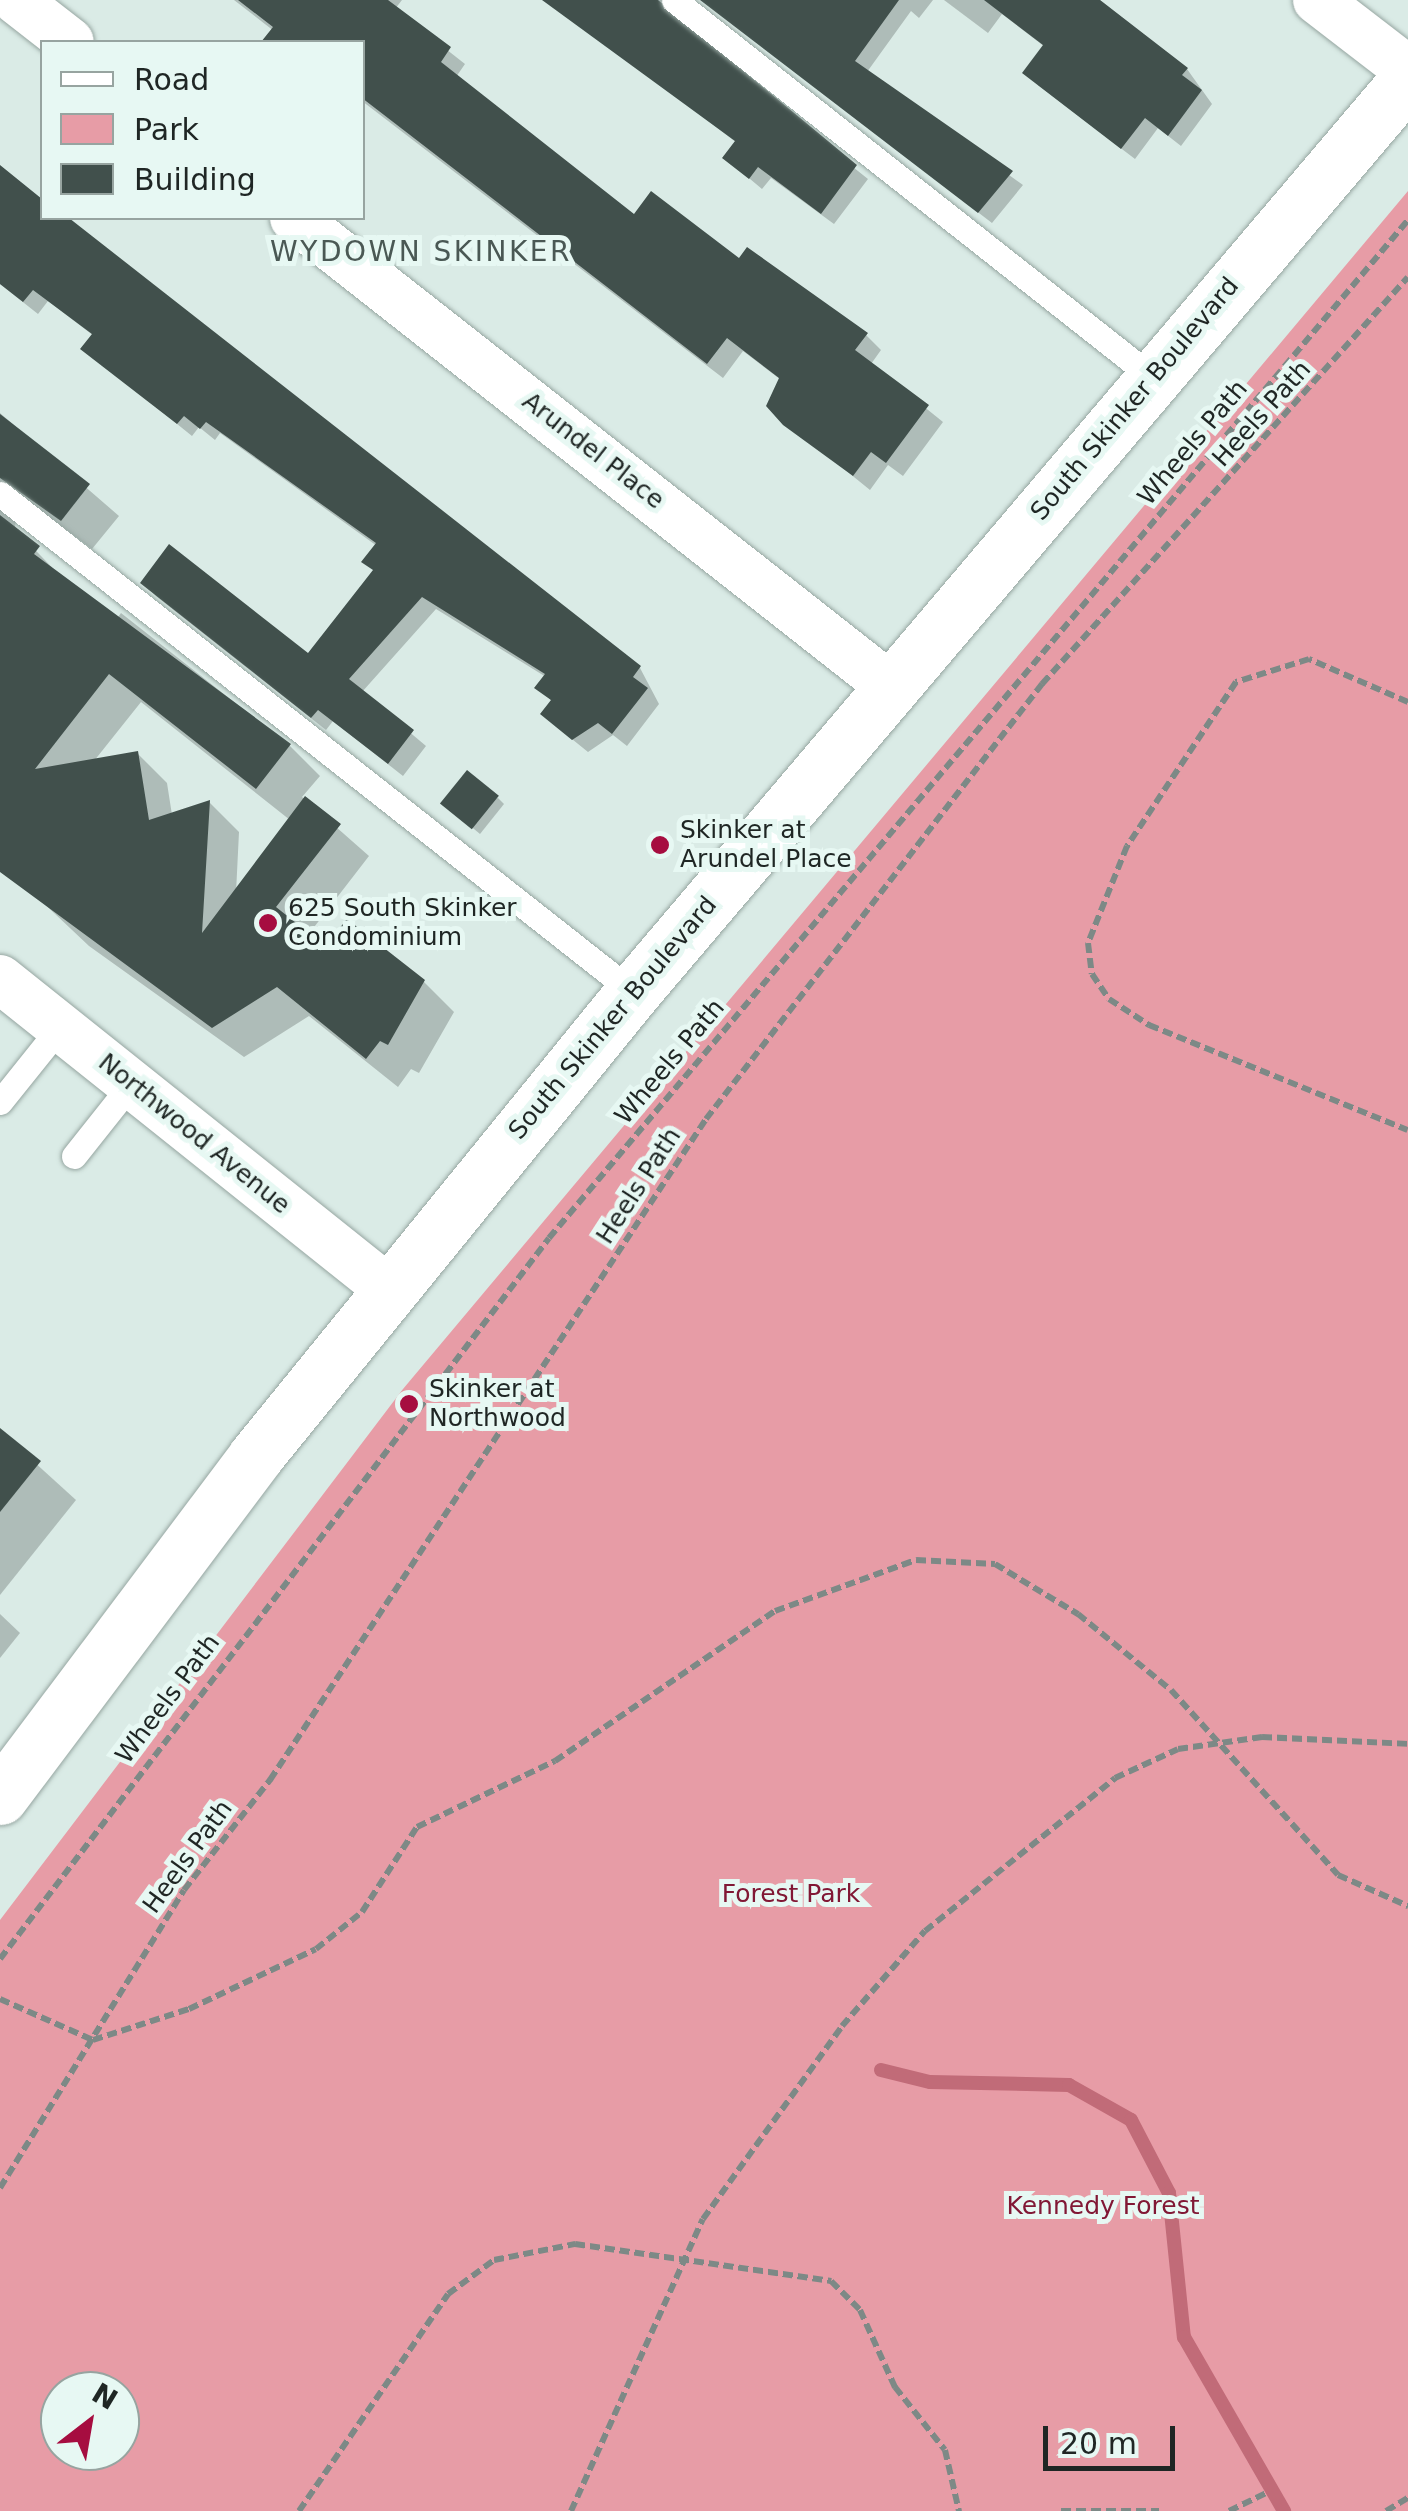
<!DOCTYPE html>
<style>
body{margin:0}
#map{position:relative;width:1408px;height:2511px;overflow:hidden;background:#daebe6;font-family:"DejaVu Sans",sans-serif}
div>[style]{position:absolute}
.green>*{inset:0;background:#e79ca6}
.shadow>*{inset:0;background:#0003}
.stream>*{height:14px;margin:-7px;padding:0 7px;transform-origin:7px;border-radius:7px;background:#c16b78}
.building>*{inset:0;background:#41504c;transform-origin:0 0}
.path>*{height:6px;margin-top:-3px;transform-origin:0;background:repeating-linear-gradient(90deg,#7d8986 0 10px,transparent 0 15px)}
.roads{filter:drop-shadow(0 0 2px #96a6a1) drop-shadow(0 0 2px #96a6a1)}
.service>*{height:25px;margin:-12.5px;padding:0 12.5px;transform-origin:12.5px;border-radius:12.5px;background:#fff}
.minor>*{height:48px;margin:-24px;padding:0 24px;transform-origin:24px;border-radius:24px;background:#fff}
.primary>*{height:55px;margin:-27.5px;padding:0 27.5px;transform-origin:27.5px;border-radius:27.5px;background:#fff}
.dots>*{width:28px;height:28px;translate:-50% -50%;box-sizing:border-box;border:5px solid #e7f8f3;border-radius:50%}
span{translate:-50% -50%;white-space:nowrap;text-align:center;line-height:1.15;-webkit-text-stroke:10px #e7f8f3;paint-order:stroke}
.street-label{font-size:25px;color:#1f2624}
.poi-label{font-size:25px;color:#1f2624}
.left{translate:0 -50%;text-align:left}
.park-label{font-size:25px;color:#811835}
.neighbourhood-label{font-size:28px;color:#4a5854;letter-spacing:2.5px}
.legend{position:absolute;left:40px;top:40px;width:325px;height:180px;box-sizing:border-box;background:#e7f8f3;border:2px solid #97a4a0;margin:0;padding:12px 18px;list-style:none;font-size:30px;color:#1f2624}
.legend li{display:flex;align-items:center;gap:20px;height:50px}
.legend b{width:50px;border:2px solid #97a4a0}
.north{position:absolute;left:40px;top:2371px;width:100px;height:100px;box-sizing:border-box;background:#e7f8f3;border:2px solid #97a4a0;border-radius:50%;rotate:31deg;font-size:28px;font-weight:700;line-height:40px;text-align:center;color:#1f2624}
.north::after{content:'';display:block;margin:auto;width:35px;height:45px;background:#a60d40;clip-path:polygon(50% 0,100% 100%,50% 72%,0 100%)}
.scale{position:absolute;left:1043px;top:2426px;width:132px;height:45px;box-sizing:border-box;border:5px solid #1f2624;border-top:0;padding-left:12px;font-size:30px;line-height:35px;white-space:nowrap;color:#1f2624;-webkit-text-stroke:8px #e7f8f3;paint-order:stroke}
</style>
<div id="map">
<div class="green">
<div style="clip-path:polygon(evenodd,1408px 191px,1408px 2511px,0 2511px,0 1920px,403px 1389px,1408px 191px,60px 2391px,120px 2391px,120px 2451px,60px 2451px,60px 2391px)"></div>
</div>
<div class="shadow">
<div style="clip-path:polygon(234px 0,402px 0,395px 9px,465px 64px,456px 77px,634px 217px,739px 261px,866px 335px,881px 350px,871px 364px,943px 422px,903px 476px,888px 465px,870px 490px,785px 421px,781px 380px,743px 351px,723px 378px,362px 101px,362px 42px,288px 42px)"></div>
<div style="clip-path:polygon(551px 0,677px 0,674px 24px,868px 179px,834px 224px,771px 178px,762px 189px,725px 158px,737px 143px)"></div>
<div style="clip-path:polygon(701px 0,933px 0,919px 18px,911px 11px,867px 72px,1023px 185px,992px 223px)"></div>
<div style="clip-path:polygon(944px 0,1100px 0,1187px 69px,1212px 104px,1181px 146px,1158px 128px,1135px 159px,1038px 85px,1045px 47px,1002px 14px,988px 33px)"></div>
<div style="clip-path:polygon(0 170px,42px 203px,42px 218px,62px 218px,640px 668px,659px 704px,627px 746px,613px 735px,588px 752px,557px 727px,553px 702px,537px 687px,546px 677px,436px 609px,362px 692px,426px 746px,403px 776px,333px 721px,326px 730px,157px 597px,143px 583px,309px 656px,375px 572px,377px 546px,220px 433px,215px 440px,199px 427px,192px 436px,84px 349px,94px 336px,48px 301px,38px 314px,0 284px)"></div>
<div style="clip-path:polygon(evenodd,0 413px,119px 516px,92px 549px,35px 507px,16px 515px,15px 529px,66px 582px,116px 620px,121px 613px,290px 746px,320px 776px,302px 797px,369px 856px,308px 935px,424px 982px,454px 1012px,419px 1073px,411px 1069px,398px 1087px,309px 1016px,244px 1057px,89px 946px,0 862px,0 413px,141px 702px,290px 820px,236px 893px,239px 832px,209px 802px,172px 815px,167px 783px,137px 753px,94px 761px,141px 702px)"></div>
<div style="clip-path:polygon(498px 798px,504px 804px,480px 834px,450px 809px)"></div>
<div style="clip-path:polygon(0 1431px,76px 1500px,0 1595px)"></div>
<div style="clip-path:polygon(0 1614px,20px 1633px,0 1658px)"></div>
</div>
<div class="stream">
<div style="left:881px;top:2070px;width:50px;rotate:13.8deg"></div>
<div style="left:930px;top:2082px;width:139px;rotate:1.2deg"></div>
<div style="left:1069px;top:2085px;width:71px;rotate:29.4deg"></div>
<div style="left:1131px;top:2120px;width:82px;rotate:62.5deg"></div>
<div style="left:1169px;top:2193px;width:145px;rotate:84.1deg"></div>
<div style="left:1184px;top:2337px;width:201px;rotate:60.1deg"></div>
</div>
<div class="building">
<div style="clip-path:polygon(238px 0,388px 0,451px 47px,441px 62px,634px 214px,651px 191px,739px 258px,747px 247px,868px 333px,855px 350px,929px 405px,886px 463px,871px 452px,853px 476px,783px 425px,766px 406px,779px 378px,727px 338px,707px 364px,362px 98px,362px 42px,261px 42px,273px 27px)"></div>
<div style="clip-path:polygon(542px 0,658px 0,857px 165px,821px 214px,758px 167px,749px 179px,722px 158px,735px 141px)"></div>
<div style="clip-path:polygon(700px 0,899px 0,855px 61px,1013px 171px,978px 213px)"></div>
<div style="clip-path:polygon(984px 0,1100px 0,1188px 68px,1182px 75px,1202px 90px,1168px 136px,1145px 118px,1121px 149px,1022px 73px,1043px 45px)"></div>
<div style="clip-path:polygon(0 165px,42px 199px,42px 218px,69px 218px,641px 666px,633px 677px,648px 688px,612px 734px,598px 723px,572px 740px,540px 714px,551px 700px,534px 688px,545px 674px,422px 597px,349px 679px,414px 730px,388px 764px,318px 710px,311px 718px,140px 583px,169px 544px,308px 653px,373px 570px,361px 562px,376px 543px,206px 422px,200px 429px,184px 416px,177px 424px,80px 349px,92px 334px,33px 290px,23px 302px,0 284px)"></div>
<div style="clip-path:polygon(0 414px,90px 484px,61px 521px,0 478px)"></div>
<div style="clip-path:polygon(0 515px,40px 546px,34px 554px,291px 744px,256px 789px,109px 674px,35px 769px,138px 751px,149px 820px,210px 800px,202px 933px,305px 796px,341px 824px,276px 907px,325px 946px,347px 919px,425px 980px,388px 1045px,380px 1041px,366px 1059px,277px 987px,212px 1028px,0 872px)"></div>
<div style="left:467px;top:770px;width:41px;height:43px;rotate:39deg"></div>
<div style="clip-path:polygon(0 1428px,41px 1461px,0 1512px)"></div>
</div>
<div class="path">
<div style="left:1408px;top:702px;width:108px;rotate:-156.5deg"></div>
<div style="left:1309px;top:659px;width:77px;rotate:162.5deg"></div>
<div style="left:1236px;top:682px;width:197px;rotate:123.6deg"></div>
<div style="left:1127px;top:846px;width:105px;rotate:111.9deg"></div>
<div style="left:1088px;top:943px;width:31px;rotate:83deg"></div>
<div style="left:1092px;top:974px;width:30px;rotate:56deg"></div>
<div style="left:1109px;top:999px;width:48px;rotate:33deg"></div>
<div style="left:1149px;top:1025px;width:279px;rotate:22.1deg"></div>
<div style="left:0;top:1959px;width:906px;rotate:-52.71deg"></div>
<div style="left:549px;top:1238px;width:1332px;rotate:-49.84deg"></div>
<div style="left:0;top:1999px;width:102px;rotate:23.8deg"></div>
<div style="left:93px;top:2040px;width:101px;rotate:-17.9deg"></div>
<div style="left:189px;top:2009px;width:140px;rotate:-25.3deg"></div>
<div style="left:316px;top:1949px;width:59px;rotate:-38.8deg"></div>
<div style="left:362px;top:1912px;width:101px;rotate:-57.1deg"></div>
<div style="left:417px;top:1827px;width:153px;rotate:-25.6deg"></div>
<div style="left:555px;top:1761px;width:266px;rotate:-34.3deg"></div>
<div style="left:775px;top:1611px;width:150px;rotate:-19.9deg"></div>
<div style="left:916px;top:1560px;width:79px;rotate:2.9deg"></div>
<div style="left:995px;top:1564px;width:97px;rotate:31.1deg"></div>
<div style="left:1078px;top:1614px;width:120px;rotate:39.3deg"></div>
<div style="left:1171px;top:1690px;width:249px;rotate:47.9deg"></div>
<div style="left:1338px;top:1875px;width:77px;rotate:23.9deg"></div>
<div style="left:0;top:2188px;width:350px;rotate:-58.3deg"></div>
<div style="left:184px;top:1890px;width:140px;rotate:-52deg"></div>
<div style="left:270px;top:1780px;width:792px;rotate:-56.59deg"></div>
<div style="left:706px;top:1119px;width:550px;rotate:-52.32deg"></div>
<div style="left:1042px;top:684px;width:547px;rotate:-48.04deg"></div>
<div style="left:299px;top:2511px;width:263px;rotate:-55.5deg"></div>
<div style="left:448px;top:2294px;width:57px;rotate:-36.5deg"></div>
<div style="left:494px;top:2260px;width:83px;rotate:-11.2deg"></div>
<div style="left:575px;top:2244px;width:259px;rotate:8.2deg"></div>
<div style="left:831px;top:2281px;width:41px;rotate:45deg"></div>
<div style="left:860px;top:2310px;width:85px;rotate:65.6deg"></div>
<div style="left:895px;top:2387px;width:80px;rotate:51.6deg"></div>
<div style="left:945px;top:2450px;width:63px;rotate:77.1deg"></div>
<div style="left:571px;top:2511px;width:320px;rotate:-65.7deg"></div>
<div style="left:703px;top:2219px;width:238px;rotate:-54.2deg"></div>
<div style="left:842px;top:2026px;width:126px;rotate:-48.9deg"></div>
<div style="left:925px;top:1931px;width:244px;rotate:-38.8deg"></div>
<div style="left:1115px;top:1778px;width:69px;rotate:-24.7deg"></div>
<div style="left:1178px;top:1749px;width:85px;rotate:-8.1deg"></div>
<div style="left:1262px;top:1737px;width:146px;rotate:2.7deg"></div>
<div style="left:1061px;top:2511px;width:98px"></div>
<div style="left:1229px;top:2511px;width:41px;rotate:-25.9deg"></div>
<div style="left:1386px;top:2511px;width:26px;rotate:-31deg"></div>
</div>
<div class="roads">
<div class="service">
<div style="left:674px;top:0;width:609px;rotate:38.26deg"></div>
<div style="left:0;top:494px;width:805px;rotate:38.19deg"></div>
<div style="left:0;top:1102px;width:96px;rotate:-51.3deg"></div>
<div style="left:74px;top:1156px;width:92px;rotate:-51.6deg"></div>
</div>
<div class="minor">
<div style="left:16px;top:0;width:68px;rotate:37.9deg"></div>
<div style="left:1317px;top:0;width:115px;rotate:37.6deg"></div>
<div style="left:294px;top:218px;width:759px;rotate:38.15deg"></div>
<div style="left:0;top:979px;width:498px;rotate:38.6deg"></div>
</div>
<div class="primary">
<div style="left:0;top:1797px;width:425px;rotate:-53.1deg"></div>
<div style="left:255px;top:1457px;width:599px;rotate:-50.89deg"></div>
<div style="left:633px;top:992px;width:1198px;rotate:-49.67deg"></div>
</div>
</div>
<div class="dots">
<div style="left:660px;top:845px;background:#a60d40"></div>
<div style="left:268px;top:923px;background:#a60d40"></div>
<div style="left:409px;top:1404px;background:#a60d40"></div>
</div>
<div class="street-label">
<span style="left:1135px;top:399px;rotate:-50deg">South Skinker Boulevard</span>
<span style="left:1262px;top:414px;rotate:-48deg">Heels Path</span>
<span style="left:1193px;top:443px;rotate:-50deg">Wheels Path</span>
<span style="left:593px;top:451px;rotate:38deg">Arundel Place</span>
<span style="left:613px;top:1018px;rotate:-50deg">South Skinker Boulevard</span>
<span style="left:670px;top:1062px;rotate:-50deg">Wheels Path</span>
<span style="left:194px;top:1134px;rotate:39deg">Northwood Avenue</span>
<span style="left:639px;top:1186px;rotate:-57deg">Heels Path</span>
<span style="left:168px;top:1699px;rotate:-53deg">Wheels Path</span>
<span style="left:188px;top:1857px;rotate:-54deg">Heels Path</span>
</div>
<div class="poi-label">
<span class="left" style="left:680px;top:845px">Skinker at<br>Arundel Place</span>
<span class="left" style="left:288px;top:923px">625 South Skinker<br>Condominium</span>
<span class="left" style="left:429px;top:1404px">Skinker at<br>Northwood</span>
</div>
<div class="park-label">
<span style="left:791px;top:1894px">Forest Park</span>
<span style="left:1103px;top:2206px">Kennedy Forest</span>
</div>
<div class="neighbourhood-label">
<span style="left:421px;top:252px">WYDOWN SKINKER</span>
</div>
<ul class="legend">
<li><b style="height:12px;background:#fff"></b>Road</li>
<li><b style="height:28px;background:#e79ca6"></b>Park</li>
<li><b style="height:28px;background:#41504c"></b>Building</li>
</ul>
<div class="north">N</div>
<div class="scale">20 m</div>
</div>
